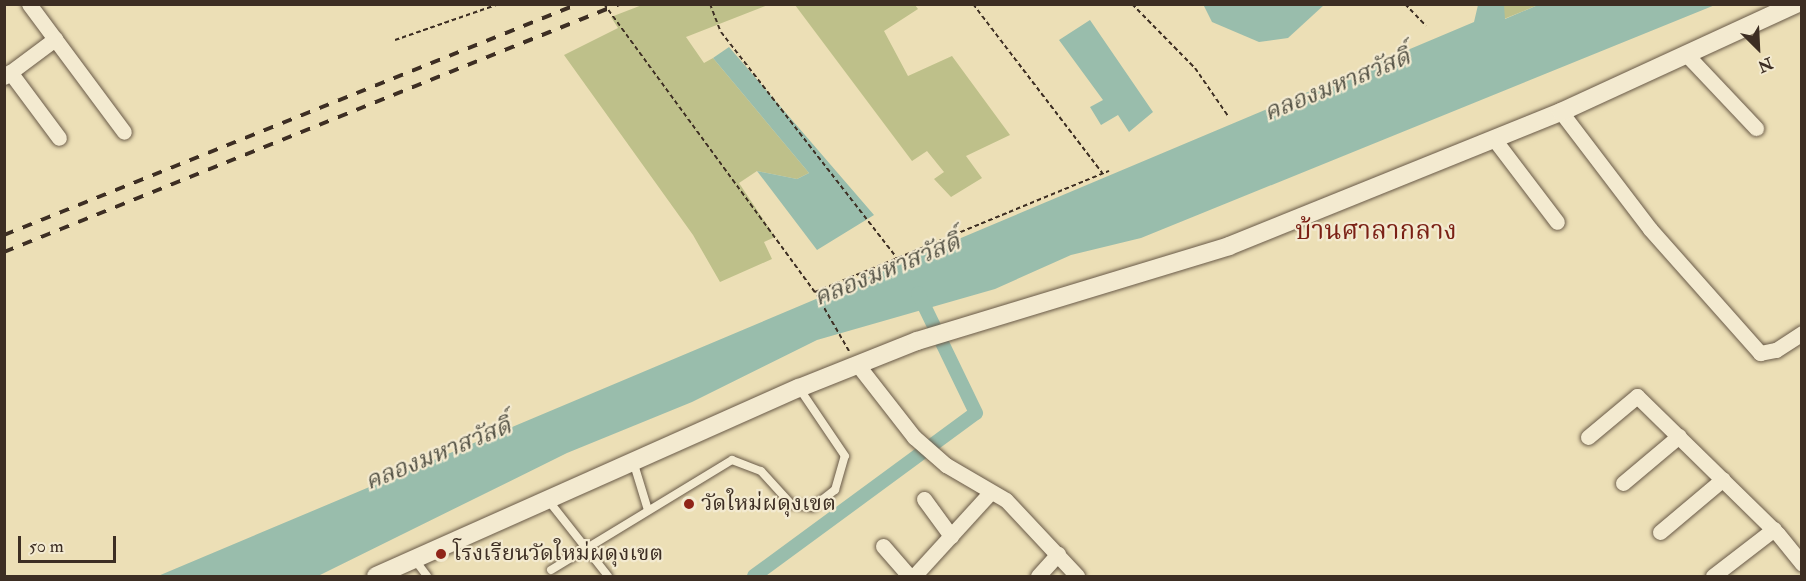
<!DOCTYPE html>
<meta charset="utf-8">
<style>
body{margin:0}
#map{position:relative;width:1806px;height:581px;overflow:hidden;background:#ecdfb6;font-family:"IM FELL Double Pica","Noto Serif Thai",serif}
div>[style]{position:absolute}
.green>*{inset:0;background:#bec08a}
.water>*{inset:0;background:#99bdac}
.canal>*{height:14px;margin:-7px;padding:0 7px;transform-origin:7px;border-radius:7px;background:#99bdac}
.path>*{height:2px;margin-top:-1px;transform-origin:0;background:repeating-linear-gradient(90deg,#3d2e23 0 4.5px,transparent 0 7.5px)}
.roads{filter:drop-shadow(0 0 2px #695a48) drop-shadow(0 0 2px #695a48)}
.service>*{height:8px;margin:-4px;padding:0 4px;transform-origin:4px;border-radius:4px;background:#f3ead0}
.minor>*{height:15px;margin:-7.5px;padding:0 7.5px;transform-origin:7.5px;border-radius:7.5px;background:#f3ead0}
.tertiary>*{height:18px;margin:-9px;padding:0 9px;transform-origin:9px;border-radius:9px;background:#f3ead0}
.rail>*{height:4px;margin-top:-2px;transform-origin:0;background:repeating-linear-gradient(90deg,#3d2e23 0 10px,transparent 0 20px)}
.dots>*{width:16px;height:16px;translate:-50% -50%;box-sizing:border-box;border:3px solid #f3ead0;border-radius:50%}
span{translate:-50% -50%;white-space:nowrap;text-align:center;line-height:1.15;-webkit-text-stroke:4.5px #f3ead0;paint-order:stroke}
.poi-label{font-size:22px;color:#3d2e23}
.left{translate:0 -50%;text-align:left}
.water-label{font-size:24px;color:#545245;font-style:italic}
.quarter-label{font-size:26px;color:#7a1f14}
.frame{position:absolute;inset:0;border:6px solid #3d2e23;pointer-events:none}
.north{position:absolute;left:1728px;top:18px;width:60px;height:60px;-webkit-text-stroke:4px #f3ead0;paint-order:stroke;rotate:156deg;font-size:16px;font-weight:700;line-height:24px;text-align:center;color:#3d2e23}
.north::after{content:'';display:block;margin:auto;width:21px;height:27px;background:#3d2e23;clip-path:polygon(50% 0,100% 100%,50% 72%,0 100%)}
.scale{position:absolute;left:18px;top:536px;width:98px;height:27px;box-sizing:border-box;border:3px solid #3d2e23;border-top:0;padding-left:8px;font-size:18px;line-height:21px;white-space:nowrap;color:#3d2e23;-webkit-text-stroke:4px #f3ead0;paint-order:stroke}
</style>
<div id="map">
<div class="green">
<div style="clip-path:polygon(642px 5px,768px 5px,686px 37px,704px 63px,713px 58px,809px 173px,797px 179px,757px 171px,739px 183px,775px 237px,764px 242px,772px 259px,720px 282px,693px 235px,564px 55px,618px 28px,611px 17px)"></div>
<div style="clip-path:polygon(795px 5px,915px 5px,918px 9px,884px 31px,908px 76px,952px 56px,1010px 135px,966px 156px,982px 178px,951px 197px,934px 179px,944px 172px,927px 151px,912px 161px)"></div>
<div style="clip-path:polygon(1504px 5px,1538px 5px,1504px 19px)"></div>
</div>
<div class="water">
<div style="clip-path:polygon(1203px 4px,1324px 4px,1324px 5px,1288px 38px,1259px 42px,1212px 22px)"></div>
<div style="clip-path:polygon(1478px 5px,1504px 5px,1505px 19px,1538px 5px,1715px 5px,1141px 238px,1071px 255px,995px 289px,817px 340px,692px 402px,567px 453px,318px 576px,158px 576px,1474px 22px)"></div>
<div style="clip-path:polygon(1090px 20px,1153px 112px,1129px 132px,1118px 115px,1101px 125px,1090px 107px,1103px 100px,1059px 40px)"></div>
<div style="clip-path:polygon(729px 47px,874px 215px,817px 250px,757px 171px,797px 179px,809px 173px,713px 58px)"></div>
</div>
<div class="canal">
<div style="left:754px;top:576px;width:275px;rotate:-36.3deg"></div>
<div style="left:976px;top:413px;width:133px;rotate:-115.8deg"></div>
</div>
<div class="path">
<div style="left:604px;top:4px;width:357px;rotate:53.8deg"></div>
<div style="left:710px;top:4px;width:30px;rotate:69deg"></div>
<div style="left:721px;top:32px;width:288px;rotate:52.1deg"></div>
<div style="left:973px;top:4px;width:213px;rotate:52.6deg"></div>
<div style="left:1132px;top:4px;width:90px;rotate:45.5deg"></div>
<div style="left:1195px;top:68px;width:58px;rotate:55.5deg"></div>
<div style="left:1405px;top:4px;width:30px;rotate:46deg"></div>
<div style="left:395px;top:40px;width:110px;rotate:-19.1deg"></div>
<div style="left:849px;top:351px;width:68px;rotate:-120deg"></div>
<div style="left:815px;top:292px;width:318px;rotate:-22.4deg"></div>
</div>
<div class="roads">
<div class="service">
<div style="left:633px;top:461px;width:51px;rotate:73deg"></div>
<div style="left:548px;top:500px;width:97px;rotate:51.7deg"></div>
<div style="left:415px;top:560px;width:20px;rotate:53deg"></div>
<div style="left:551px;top:570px;width:212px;rotate:-31.3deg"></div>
<div style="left:732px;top:460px;width:31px;rotate:21deg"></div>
<div style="left:761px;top:471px;width:45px;rotate:47.7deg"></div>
<div style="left:791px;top:504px;width:22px;rotate:8deg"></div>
<div style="left:813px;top:507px;width:28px;rotate:-38deg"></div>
<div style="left:835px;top:490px;width:35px;rotate:-74deg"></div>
<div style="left:845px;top:456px;width:82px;rotate:-124.1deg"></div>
</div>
<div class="minor">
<div style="left:29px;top:4px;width:159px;rotate:53.4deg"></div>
<div style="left:1686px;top:54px;width:102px;rotate:46.6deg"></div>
<div style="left:10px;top:72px;width:82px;rotate:53.4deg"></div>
<div style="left:4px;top:77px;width:64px;rotate:-36.7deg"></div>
<div style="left:1561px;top:112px;width:147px;rotate:52.7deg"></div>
<div style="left:1650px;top:229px;width:166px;rotate:48.4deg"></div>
<div style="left:1760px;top:353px;width:16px;rotate:-11deg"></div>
<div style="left:1776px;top:350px;width:31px;rotate:-33deg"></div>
<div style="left:1494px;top:139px;width:104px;rotate:52.8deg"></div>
<div style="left:857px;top:364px;width:93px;rotate:52deg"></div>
<div style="left:914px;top:437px;width:43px;rotate:41.2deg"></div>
<div style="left:946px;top:465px;width:69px;rotate:30.3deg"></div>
<div style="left:1006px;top:500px;width:104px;rotate:46.9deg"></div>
<div style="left:1588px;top:437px;width:64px;rotate:-39.9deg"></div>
<div style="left:1637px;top:396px;width:197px;rotate:44.4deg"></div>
<div style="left:1778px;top:534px;width:38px;rotate:51deg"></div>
<div style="left:1623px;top:483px;width:73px;rotate:-40deg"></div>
<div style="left:924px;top:499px;width:46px;rotate:53.9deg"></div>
<div style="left:1660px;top:532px;width:82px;rotate:-40.1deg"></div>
<div style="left:883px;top:546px;width:38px;rotate:49deg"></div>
<div style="left:908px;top:575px;width:7px"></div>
<div style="left:915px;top:575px;width:110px;rotate:-47.6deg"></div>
<div style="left:1038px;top:576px;width:30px;rotate:-48deg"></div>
<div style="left:1713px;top:576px;width:77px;rotate:-37.6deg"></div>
</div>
<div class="tertiary">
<div style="left:376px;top:576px;width:463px;rotate:-24deg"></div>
<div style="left:799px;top:388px;width:127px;rotate:-21.7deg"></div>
<div style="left:917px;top:341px;width:326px;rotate:-16.9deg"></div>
<div style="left:1229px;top:246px;width:358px;rotate:-22deg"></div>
<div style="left:1561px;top:112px;width:259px;rotate:-24.7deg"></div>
</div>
</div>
<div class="rail">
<div style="left:4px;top:235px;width:619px;rotate:-21.92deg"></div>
<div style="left:4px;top:252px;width:663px;rotate:-21.96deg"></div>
</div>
<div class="dots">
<div style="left:689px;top:504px;background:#8f2418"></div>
<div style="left:441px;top:554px;background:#8f2418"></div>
</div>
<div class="poi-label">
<span class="left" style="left:701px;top:504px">วัดใหม่ผดุงเขต</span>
<span class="left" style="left:453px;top:554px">โรงเรียนวัดใหม่ผดุงเขต</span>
</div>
<div class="water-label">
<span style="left:1337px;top:85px;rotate:-22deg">คลองมหาสวัสดิ์</span>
<span style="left:887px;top:270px;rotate:-22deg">คลองมหาสวัสดิ์</span>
<span style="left:438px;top:454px;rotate:-22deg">คลองมหาสวัสดิ์</span>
</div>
<div class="quarter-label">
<span style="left:1376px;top:232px">บ้านศาลากลาง</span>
</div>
<div class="frame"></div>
<div class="north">N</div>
<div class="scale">50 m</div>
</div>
